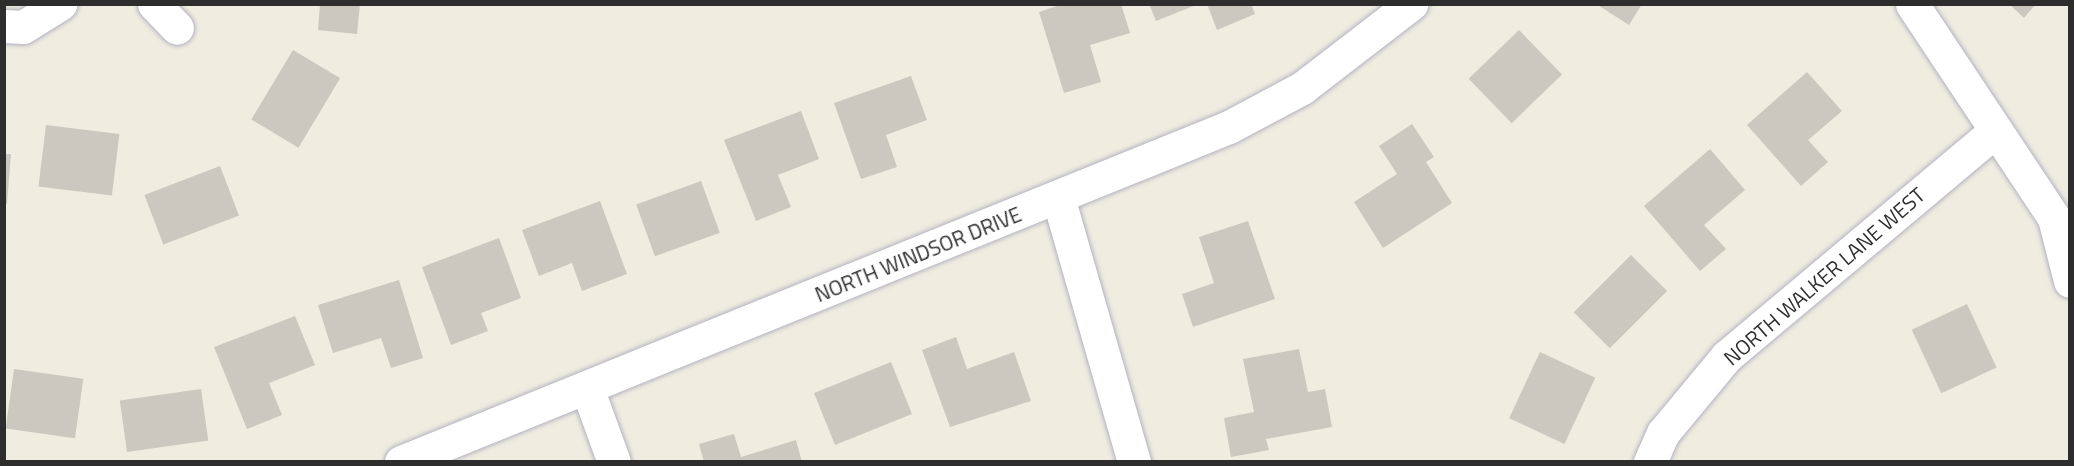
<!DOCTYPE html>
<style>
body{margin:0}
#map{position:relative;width:2074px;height:466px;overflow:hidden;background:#efece0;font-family:"Titillium Web",sans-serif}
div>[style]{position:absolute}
.building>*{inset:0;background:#cbc8bf;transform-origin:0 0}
.roads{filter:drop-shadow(0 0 2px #b3b3c1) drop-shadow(0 0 2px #b3b3c1)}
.minor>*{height:33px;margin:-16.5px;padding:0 16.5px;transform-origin:16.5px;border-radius:16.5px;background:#fff}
span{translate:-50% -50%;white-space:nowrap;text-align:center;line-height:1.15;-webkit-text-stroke:5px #fff;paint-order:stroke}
.street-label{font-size:21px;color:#2d2d2d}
.frame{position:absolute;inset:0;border:6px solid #2d2d2d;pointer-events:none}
</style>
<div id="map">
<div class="building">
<div style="clip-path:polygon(320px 4px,360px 4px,357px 34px,318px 30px)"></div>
<div style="clip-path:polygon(1063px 4px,1121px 4px,1130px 33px,1090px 45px,1101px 82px,1064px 93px,1039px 12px)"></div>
<div style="clip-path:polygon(1149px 4px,1196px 4px,1196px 5px,1156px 21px)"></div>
<div style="clip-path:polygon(1207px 4px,1251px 4px,1255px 14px,1217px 30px)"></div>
<div style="clip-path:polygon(1596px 4px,1642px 4px,1629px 25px)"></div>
<div style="clip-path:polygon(2009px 4px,2036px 4px,2024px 18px)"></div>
<div style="left:1519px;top:30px;width:62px;height:70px;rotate:46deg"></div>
<div style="left:293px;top:50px;width:55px;height:81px;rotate:31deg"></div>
<div style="clip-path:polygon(1807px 72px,1842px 111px,1808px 140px,1828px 162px,1801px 186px,1747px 125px)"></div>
<div style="clip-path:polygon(911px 76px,927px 120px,886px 135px,897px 167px,861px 179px,834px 103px)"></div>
<div style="clip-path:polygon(801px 111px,819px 159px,778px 175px,791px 207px,756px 221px,724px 140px)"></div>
<div style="clip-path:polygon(1412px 124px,1434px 157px,1426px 162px,1452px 203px,1383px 248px,1354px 202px,1397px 174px,1379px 146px)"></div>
<div style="left:46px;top:125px;width:74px;height:62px;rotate:7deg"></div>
<div style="clip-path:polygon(1710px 149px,1745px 190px,1704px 225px,1726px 249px,1700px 271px,1644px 206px)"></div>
<div style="clip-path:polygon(4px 154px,11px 154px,7px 204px,4px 204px)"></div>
<div style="left:220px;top:166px;width:53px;height:81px;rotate:69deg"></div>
<div style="left:701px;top:181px;width:55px;height:69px;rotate:70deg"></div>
<div style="clip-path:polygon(600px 201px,627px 274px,582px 291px,572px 263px,539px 276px,522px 230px)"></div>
<div style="clip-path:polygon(1248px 221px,1275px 299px,1193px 327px,1182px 294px,1214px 283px,1199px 237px)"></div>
<div style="clip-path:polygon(499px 238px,521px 298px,481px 313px,488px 331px,451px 345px,422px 267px)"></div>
<div style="left:1631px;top:255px;width:51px;height:81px;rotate:45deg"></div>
<div style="clip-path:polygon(399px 280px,423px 358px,391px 368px,381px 338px,333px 353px,318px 305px)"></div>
<div style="left:1967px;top:304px;width:70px;height:61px;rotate:65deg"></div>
<div style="clip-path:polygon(295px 316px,315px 365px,269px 383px,282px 415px,247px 429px,214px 347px)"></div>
<div style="clip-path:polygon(956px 337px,967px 369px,1014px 352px,1031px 401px,950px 427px,922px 350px)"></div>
<div style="clip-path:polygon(1299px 349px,1308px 392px,1325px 389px,1332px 427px,1266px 439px,1269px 450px,1231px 457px,1224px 418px,1254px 412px,1243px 359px)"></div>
<div style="left:1540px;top:352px;width:61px;height:73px;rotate:25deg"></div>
<div style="left:891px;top:362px;width:56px;height:83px;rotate:68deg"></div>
<div style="left:14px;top:369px;width:70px;height:60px;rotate:8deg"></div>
<div style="left:201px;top:389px;width:52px;height:82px;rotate:82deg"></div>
<div style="clip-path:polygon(734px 434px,741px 457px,796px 440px,802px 462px,704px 462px,699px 444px)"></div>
</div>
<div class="roads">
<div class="minor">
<div style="left:154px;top:4px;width:33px;rotate:46deg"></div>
<div style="left:1912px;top:4px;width:257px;rotate:56.4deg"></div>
<div style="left:2054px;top:218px;width:65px;rotate:75.7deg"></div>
<div style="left:4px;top:26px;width:19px;rotate:3deg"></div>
<div style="left:23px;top:27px;width:44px;rotate:-31.9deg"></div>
<div style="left:1058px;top:197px;width:276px;rotate:74deg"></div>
<div style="left:587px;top:388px;width:79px;rotate:70deg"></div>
<div style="left:401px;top:462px;width:893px;rotate:-22.03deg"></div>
<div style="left:1229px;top:127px;width:83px;rotate:-28.1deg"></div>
<div style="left:1302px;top:88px;width:138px;rotate:-37.6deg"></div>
<div style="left:1650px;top:462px;width:32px;rotate:-66deg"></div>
<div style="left:1663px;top:433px;width:100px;rotate:-50.3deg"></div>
<div style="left:1727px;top:356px;width:347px;rotate:-40deg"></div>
</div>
</div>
<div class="street-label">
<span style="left:918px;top:254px;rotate:-22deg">NORTH WINDSOR DRIVE</span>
<span style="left:1824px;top:276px;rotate:-41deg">NORTH WALKER LANE WEST</span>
</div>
<div class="frame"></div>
</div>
